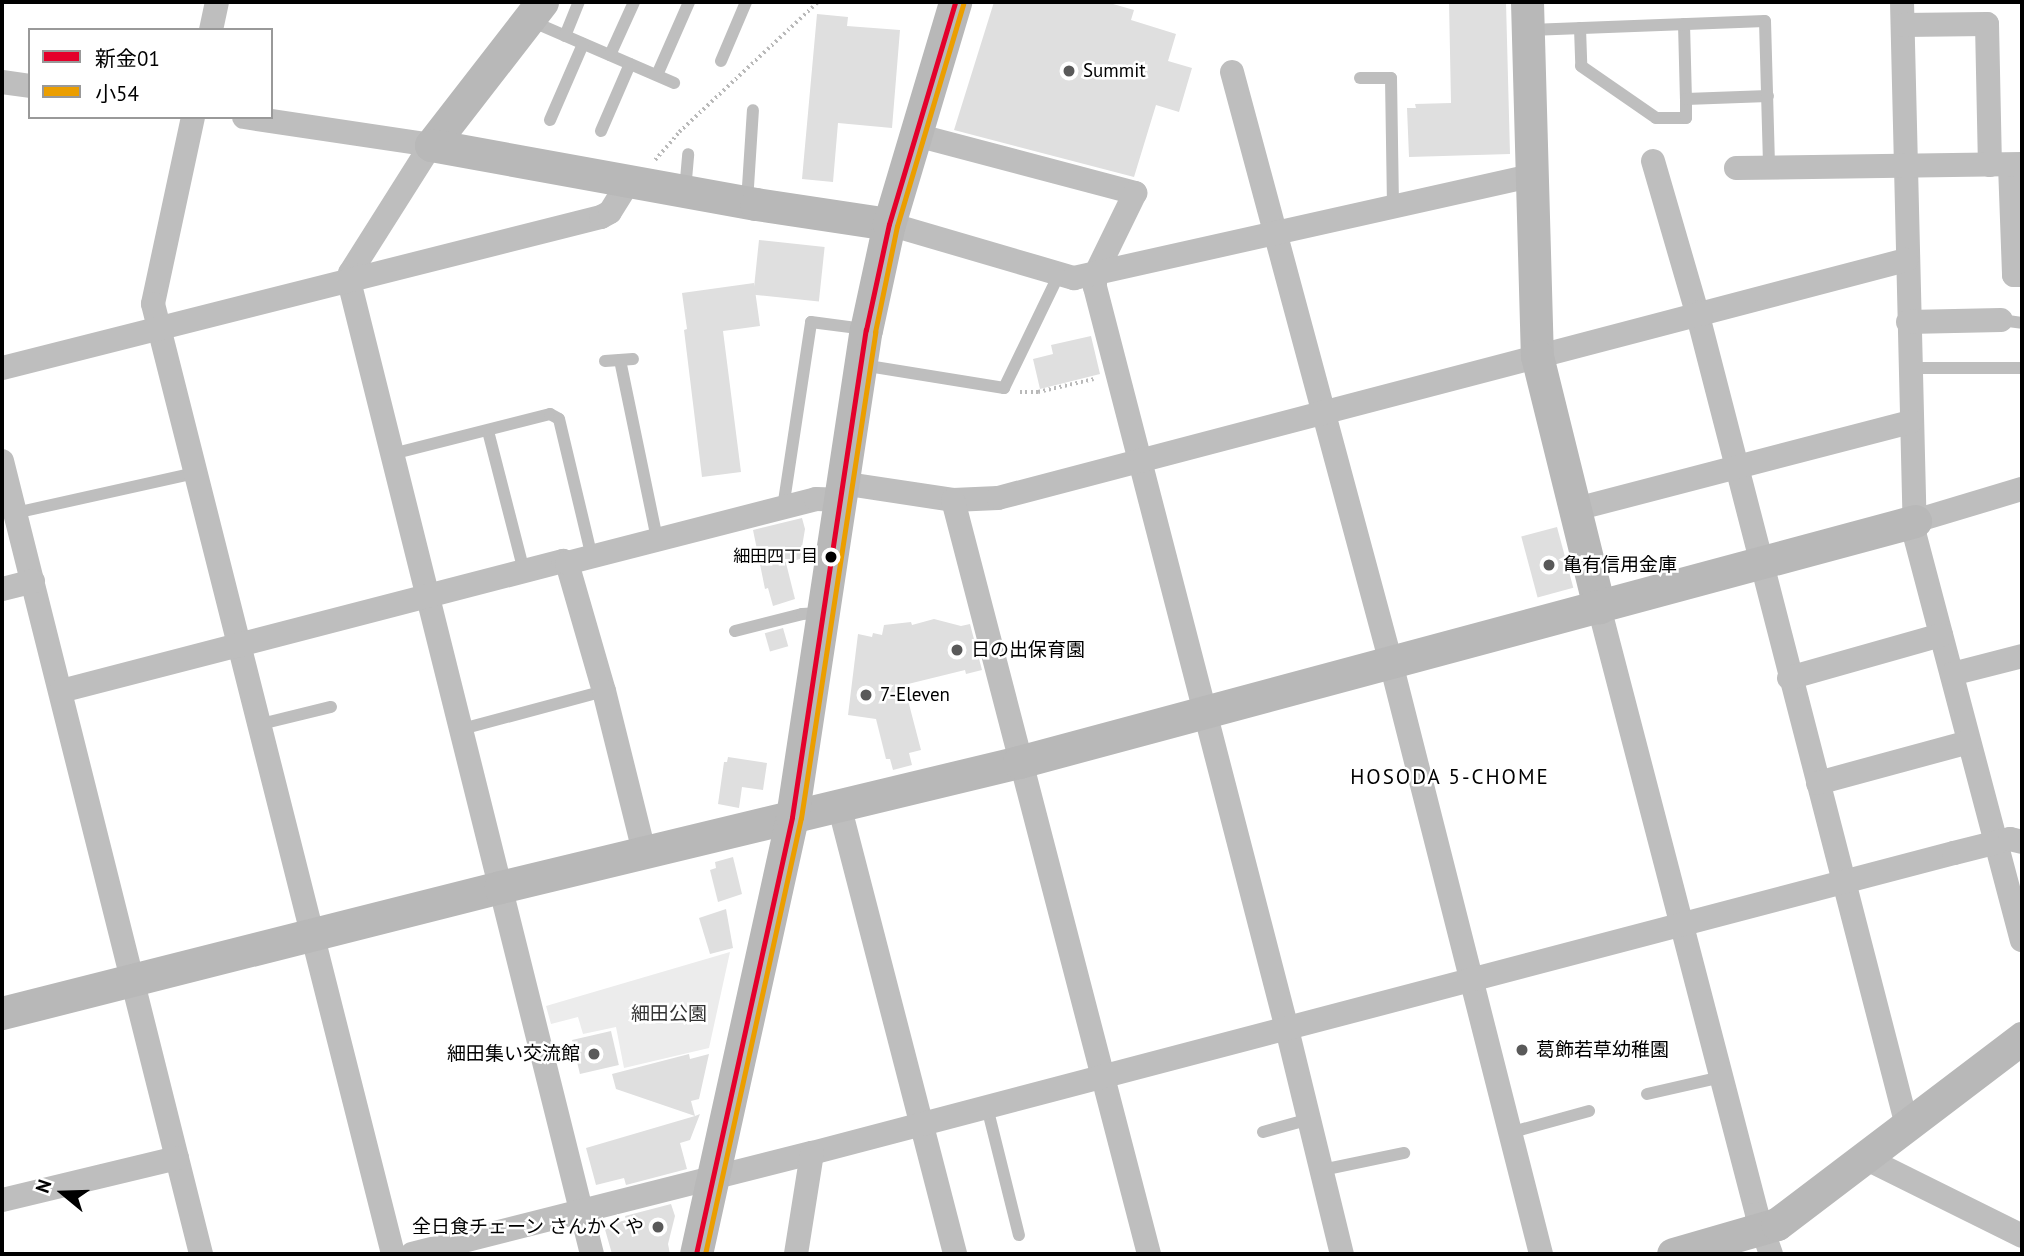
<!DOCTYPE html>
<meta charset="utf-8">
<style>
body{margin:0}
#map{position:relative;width:2024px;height:1256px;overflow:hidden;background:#fff;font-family:"PT Sans","Noto Sans JP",sans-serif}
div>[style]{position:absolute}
.green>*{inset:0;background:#ececec}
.building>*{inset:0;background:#dfdfdf;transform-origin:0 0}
.path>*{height:3.5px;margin-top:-1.75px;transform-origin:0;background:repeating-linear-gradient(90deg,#b9b9b9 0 2px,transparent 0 5.5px)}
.lane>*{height:12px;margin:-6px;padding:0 6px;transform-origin:6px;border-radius:6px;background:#bebebe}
.street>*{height:24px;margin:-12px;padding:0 12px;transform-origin:12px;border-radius:12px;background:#bebebe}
.secondary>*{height:33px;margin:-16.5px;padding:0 16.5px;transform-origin:16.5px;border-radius:16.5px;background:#b8b8b8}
.bus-1>*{height:5px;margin:-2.5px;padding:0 2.5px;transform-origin:2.5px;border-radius:2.5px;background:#e4002b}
.bus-2>*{height:5px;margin:-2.5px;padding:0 2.5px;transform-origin:2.5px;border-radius:2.5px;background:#eb9e00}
.dots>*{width:19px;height:19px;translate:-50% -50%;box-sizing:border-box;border:4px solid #fff;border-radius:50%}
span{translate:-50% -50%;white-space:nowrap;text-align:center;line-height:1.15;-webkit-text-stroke:5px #fff;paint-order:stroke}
.bus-label{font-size:17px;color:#000}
.right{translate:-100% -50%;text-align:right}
.poi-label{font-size:19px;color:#000}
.left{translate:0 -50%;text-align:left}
.park-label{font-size:19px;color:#333}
.neighbourhood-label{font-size:21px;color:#000;letter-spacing:2px}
.frame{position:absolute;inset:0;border:4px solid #000;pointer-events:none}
.legend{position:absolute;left:28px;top:28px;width:245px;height:91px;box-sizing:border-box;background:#fff;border:2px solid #999;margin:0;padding:9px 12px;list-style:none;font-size:21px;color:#000}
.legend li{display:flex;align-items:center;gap:14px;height:35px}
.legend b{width:35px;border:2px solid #999}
.north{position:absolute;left:28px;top:1158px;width:70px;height:70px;-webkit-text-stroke:5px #fff;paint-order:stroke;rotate:289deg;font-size:19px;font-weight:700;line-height:28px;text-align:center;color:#000}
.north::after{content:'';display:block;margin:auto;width:24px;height:32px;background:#000;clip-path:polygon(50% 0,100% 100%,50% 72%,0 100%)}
</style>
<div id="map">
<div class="green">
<div style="clip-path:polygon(730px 952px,709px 1048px,624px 1068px,616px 1027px,583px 1034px,578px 1017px,551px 1024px,546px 1006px)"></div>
</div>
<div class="building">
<div style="clip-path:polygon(994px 2px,1106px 2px,1134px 10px,1131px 20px,1176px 34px,1168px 61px,1192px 68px,1179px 112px,1156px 105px,1134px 177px,954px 130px)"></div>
<div style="clip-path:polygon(1449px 2px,1506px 2px,1510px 154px,1409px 157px,1407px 108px,1416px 108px,1415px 104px,1451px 103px)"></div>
<div style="clip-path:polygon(817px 14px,848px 17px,847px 26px,900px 30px,892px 128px,838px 123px,833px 182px,802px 179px)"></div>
<div style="left:759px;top:240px;width:66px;height:55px;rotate:6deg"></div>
<div style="clip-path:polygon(754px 283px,760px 326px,723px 331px,741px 472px,702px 477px,684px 330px,687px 329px,682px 293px)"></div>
<div style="clip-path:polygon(1091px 336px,1100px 374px,1040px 389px,1033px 359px,1053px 354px,1051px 345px)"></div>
<div style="clip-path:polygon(802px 518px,805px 529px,800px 559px,786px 563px,795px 599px,773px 606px,768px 588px,765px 589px,753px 530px)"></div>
<div style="left:1557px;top:527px;width:63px;height:37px;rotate:75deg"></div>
<div style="clip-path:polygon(934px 619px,961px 626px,970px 624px,982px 670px,966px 674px,965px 670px,904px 685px,921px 750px,909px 753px,912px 765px,893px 770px,890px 759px,886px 759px,876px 719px,848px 715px,858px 634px,872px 637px,873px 633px,882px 635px,884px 625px,911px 622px,912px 625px)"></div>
<div style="left:783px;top:628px;width:19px;height:19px;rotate:74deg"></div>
<div style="clip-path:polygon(728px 757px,767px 763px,763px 790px,742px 787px,739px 808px,718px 804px,724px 762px,727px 762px)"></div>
<div style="clip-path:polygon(733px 857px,742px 894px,718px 902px,710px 870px,716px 868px,715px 862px)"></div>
<div style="clip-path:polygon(726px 909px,733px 948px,710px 954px,699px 918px)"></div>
<div style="left:611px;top:1031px;width:35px;height:40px;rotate:77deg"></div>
<div style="clip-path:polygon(689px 1054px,690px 1059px,709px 1054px,699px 1099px,691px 1101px,695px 1116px,700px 1114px,690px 1140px,680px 1143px,687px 1169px,626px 1185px,624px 1178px,596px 1185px,586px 1148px,695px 1116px,616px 1089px,612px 1074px)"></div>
<div style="clip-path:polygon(671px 1204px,675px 1216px,668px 1244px,670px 1254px,612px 1254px,604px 1226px,626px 1220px,625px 1216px)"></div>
</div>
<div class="path">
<div style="left:655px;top:160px;width:37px;rotate:-49deg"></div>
<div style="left:679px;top:132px;width:190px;rotate:-43.1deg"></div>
<div style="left:1020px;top:392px;width:18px"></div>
<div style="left:1038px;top:392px;width:57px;rotate:-13.1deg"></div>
</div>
<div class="lane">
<div style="left:531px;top:21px;width:156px;rotate:23.4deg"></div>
<div style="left:1684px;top:24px;width:75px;rotate:88.5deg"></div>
<div style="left:1580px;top:28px;width:38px;rotate:88deg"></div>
<div style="left:1581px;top:66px;width:91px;rotate:34.7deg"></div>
<div style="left:1656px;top:118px;width:30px"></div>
<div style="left:1686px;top:118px;width:19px;rotate:-90deg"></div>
<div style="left:1686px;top:99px;width:82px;rotate:-2.1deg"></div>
<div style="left:1530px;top:30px;width:235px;rotate:-2.2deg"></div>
<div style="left:1765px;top:21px;width:146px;rotate:88.4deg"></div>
<div style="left:565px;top:36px;width:37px;rotate:-68deg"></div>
<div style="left:610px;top:55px;width:58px;rotate:-65.6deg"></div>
<div style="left:721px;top:61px;width:64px;rotate:-67deg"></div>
<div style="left:657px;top:75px;width:80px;rotate:-66.3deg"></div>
<div style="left:1360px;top:78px;width:31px"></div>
<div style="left:1391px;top:78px;width:129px;rotate:89.1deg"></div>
<div style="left:550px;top:120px;width:83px;rotate:-66.5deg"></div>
<div style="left:601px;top:131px;width:73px;rotate:-66.6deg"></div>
<div style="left:685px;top:191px;width:37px;rotate:-85deg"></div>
<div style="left:747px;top:202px;width:92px;rotate:-86.3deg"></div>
<div style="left:2001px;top:320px;width:21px;rotate:8deg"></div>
<div style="left:620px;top:360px;width:183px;rotate:78.3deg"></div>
<div style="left:605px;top:361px;width:28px;rotate:-4deg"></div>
<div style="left:862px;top:365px;width:144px;rotate:9.2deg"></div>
<div style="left:1004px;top:388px;width:127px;rotate:-64.2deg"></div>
<div style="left:1909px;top:368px;width:113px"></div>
<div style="left:488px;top:431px;width:145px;rotate:75.6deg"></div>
<div style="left:392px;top:454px;width:163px;rotate:-14.2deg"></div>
<div style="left:550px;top:414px;width:10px;rotate:29deg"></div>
<div style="left:559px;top:419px;width:142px;rotate:76.6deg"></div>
<div style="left:783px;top:508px;width:188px;rotate:-81.4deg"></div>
<div style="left:811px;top:322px;width:53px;rotate:7.5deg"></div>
<div style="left:15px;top:513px;width:185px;rotate:-12.5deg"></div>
<div style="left:735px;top:631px;width:69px;rotate:-14.2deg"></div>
<div style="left:802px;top:614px;width:18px;rotate:-3deg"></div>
<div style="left:261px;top:724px;width:72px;rotate:-13.7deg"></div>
<div style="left:462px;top:729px;width:147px;rotate:-15deg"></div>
<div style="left:1647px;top:1094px;width:76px;rotate:-12.9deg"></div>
<div style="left:987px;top:1107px;width:132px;rotate:76deg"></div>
<div style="left:1263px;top:1132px;width:49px;rotate:-15.5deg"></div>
<div style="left:1509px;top:1133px;width:83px;rotate:-15.4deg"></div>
<div style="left:1322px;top:1170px;width:84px;rotate:-11.7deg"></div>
</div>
<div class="street">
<div style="left:1902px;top:2px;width:534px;rotate:88.61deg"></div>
<div style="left:1915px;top:536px;width:418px;rotate:75.2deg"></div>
<div style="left:1903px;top:25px;width:84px;rotate:-0.7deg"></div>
<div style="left:1987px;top:24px;width:141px;rotate:88.8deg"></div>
<div style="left:211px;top:30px;width:29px;rotate:-78deg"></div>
<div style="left:1232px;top:72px;width:612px;rotate:74.94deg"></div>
<div style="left:1391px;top:663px;width:610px;rotate:75.76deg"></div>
<div style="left:2px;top:82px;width:28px;rotate:8deg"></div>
<div style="left:193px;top:117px;width:191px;rotate:102.1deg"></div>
<div style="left:153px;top:304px;width:980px;rotate:75.82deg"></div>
<div style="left:244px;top:117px;width:189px;rotate:8.5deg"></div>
<div style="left:431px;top:145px;width:151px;rotate:122.3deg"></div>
<div style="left:350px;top:273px;width:8px;rotate:97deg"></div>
<div style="left:349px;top:281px;width:1003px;rotate:75.98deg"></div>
<div style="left:916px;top:135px;width:227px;rotate:14.8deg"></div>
<div style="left:1135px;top:193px;width:91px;rotate:116deg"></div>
<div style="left:1095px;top:275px;width:12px;rotate:90deg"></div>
<div style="left:1095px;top:287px;width:766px;rotate:75.49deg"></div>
<div style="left:1287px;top:1029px;width:232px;rotate:76.3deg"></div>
<div style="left:1653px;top:161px;width:157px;rotate:73.8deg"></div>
<div style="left:1697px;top:312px;width:841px;rotate:75.53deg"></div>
<div style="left:2010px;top:165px;width:110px;rotate:87.9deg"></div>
<div style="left:2014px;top:275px;width:8px"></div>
<div style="left:1736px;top:168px;width:286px;rotate:-0.8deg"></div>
<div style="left:889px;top:224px;width:193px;rotate:16.3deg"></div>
<div style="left:1074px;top:278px;width:469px;rotate:-12.6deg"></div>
<div style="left:1908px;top:322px;width:93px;rotate:-1.2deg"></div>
<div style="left:2px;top:368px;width:618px;rotate:-14.15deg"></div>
<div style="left:601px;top:217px;width:10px;rotate:-29deg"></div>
<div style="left:610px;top:212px;width:36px;rotate:-58deg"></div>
<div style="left:2px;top:461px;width:818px;rotate:75.91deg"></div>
<div style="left:841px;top:483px;width:113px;rotate:8.6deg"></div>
<div style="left:953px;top:500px;width:45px;rotate:-2.5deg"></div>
<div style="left:998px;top:498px;width:939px;rotate:-14.69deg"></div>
<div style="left:953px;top:500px;width:779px;rotate:75.43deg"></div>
<div style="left:1576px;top:509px;width:346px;rotate:-14.6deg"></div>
<div style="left:1915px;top:521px;width:112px;rotate:-16.7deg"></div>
<div style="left:567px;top:563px;width:133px;rotate:73.9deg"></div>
<div style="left:604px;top:691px;width:166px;rotate:76deg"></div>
<div style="left:2px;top:589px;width:32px;rotate:-14deg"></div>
<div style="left:1599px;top:607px;width:627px;rotate:75.41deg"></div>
<div style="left:1757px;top:1214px;width:42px;rotate:70.7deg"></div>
<div style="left:1952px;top:674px;width:72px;rotate:-14.4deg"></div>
<div style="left:1789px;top:678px;width:158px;rotate:-15.8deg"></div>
<div style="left:61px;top:691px;width:519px;rotate:-14.52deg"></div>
<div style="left:563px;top:561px;width:4px;rotate:27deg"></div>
<div style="left:567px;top:563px;width:257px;rotate:-14.4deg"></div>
<div style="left:816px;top:499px;width:23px;rotate:2deg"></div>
<div style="left:1818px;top:783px;width:156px;rotate:-15.2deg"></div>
<div style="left:839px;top:805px;width:464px;rotate:75.5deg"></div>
<div style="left:1865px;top:1158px;width:175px;rotate:26.4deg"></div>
<div style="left:2px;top:1200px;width:180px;rotate:-13.5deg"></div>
<div style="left:412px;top:1254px;width:413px;rotate:-14.2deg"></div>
<div style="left:812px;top:1153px;width:1181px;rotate:-14.72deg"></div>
<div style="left:1954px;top:853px;width:58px;rotate:-14deg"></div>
<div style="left:2010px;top:839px;width:12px;rotate:14deg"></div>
<div style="left:796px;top:1254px;width:102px;rotate:-81deg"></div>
</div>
<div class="secondary">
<div style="left:542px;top:2px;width:181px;rotate:127.8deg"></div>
<div style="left:431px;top:145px;width:330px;rotate:10.3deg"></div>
<div style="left:756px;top:204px;width:134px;rotate:8.6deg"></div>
<div style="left:1527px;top:2px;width:354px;rotate:88.4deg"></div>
<div style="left:1537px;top:356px;width:259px;rotate:76.1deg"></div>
<div style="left:2px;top:1013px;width:514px;rotate:-14.2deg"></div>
<div style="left:500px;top:887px;width:534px;rotate:-13.54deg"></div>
<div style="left:1019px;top:762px;width:928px;rotate:-15.05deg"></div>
<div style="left:696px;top:1254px;width:447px;rotate:-77.6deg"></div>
<div style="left:792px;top:817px;width:493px;rotate:-81.4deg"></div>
<div style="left:866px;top:330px;width:108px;rotate:-77.8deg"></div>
<div style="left:889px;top:224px;width:232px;rotate:-73.4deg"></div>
<div style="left:1673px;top:1254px;width:108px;rotate:-16.1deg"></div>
<div style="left:1777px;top:1224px;width:308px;rotate:-37.2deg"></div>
</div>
<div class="bus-1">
<div style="left:696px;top:1254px;width:447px;rotate:-77.6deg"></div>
<div style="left:792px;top:817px;width:493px;rotate:-81.4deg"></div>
<div style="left:866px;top:330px;width:108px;rotate:-77.8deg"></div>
<div style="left:889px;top:224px;width:232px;rotate:-73.4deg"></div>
</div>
<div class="bus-2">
<div style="left:705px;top:1254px;width:446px;rotate:-77.6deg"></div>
<div style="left:801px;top:818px;width:492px;rotate:-81.3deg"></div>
<div style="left:875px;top:332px;width:108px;rotate:-78.3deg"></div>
<div style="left:897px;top:226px;width:232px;rotate:-73.4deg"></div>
</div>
<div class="dots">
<div style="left:1069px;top:71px;background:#595959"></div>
<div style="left:831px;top:557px;background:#000"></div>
<div style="left:1549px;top:565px;background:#595959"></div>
<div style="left:957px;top:650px;background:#595959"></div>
<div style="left:866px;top:695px;background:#595959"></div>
<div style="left:1522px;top:1050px;background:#595959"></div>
<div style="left:594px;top:1054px;background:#595959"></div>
<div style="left:658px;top:1227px;background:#595959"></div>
</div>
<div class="bus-label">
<span class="right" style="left:818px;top:557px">細田四丁目</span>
</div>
<div class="poi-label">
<span class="left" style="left:1083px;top:71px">Summit</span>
<span class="left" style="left:1563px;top:565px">亀有信用金庫</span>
<span class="left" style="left:971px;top:650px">日の出保育園</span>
<span class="left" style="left:880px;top:695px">7-Eleven</span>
<span class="left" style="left:1536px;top:1050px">葛飾若草幼稚園</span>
<span class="right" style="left:580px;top:1054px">細田集い交流館</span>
<span class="right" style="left:644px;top:1227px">全日食チェーン さんかくや</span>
</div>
<div class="park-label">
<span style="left:669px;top:1014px">細田公園</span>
</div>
<div class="neighbourhood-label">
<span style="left:1450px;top:777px">HOSODA 5-CHOME</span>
</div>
<div class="frame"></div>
<ul class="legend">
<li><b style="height:9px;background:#e4002b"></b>新金01</li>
<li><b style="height:9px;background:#eb9e00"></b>小54</li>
</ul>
<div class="north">N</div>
</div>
